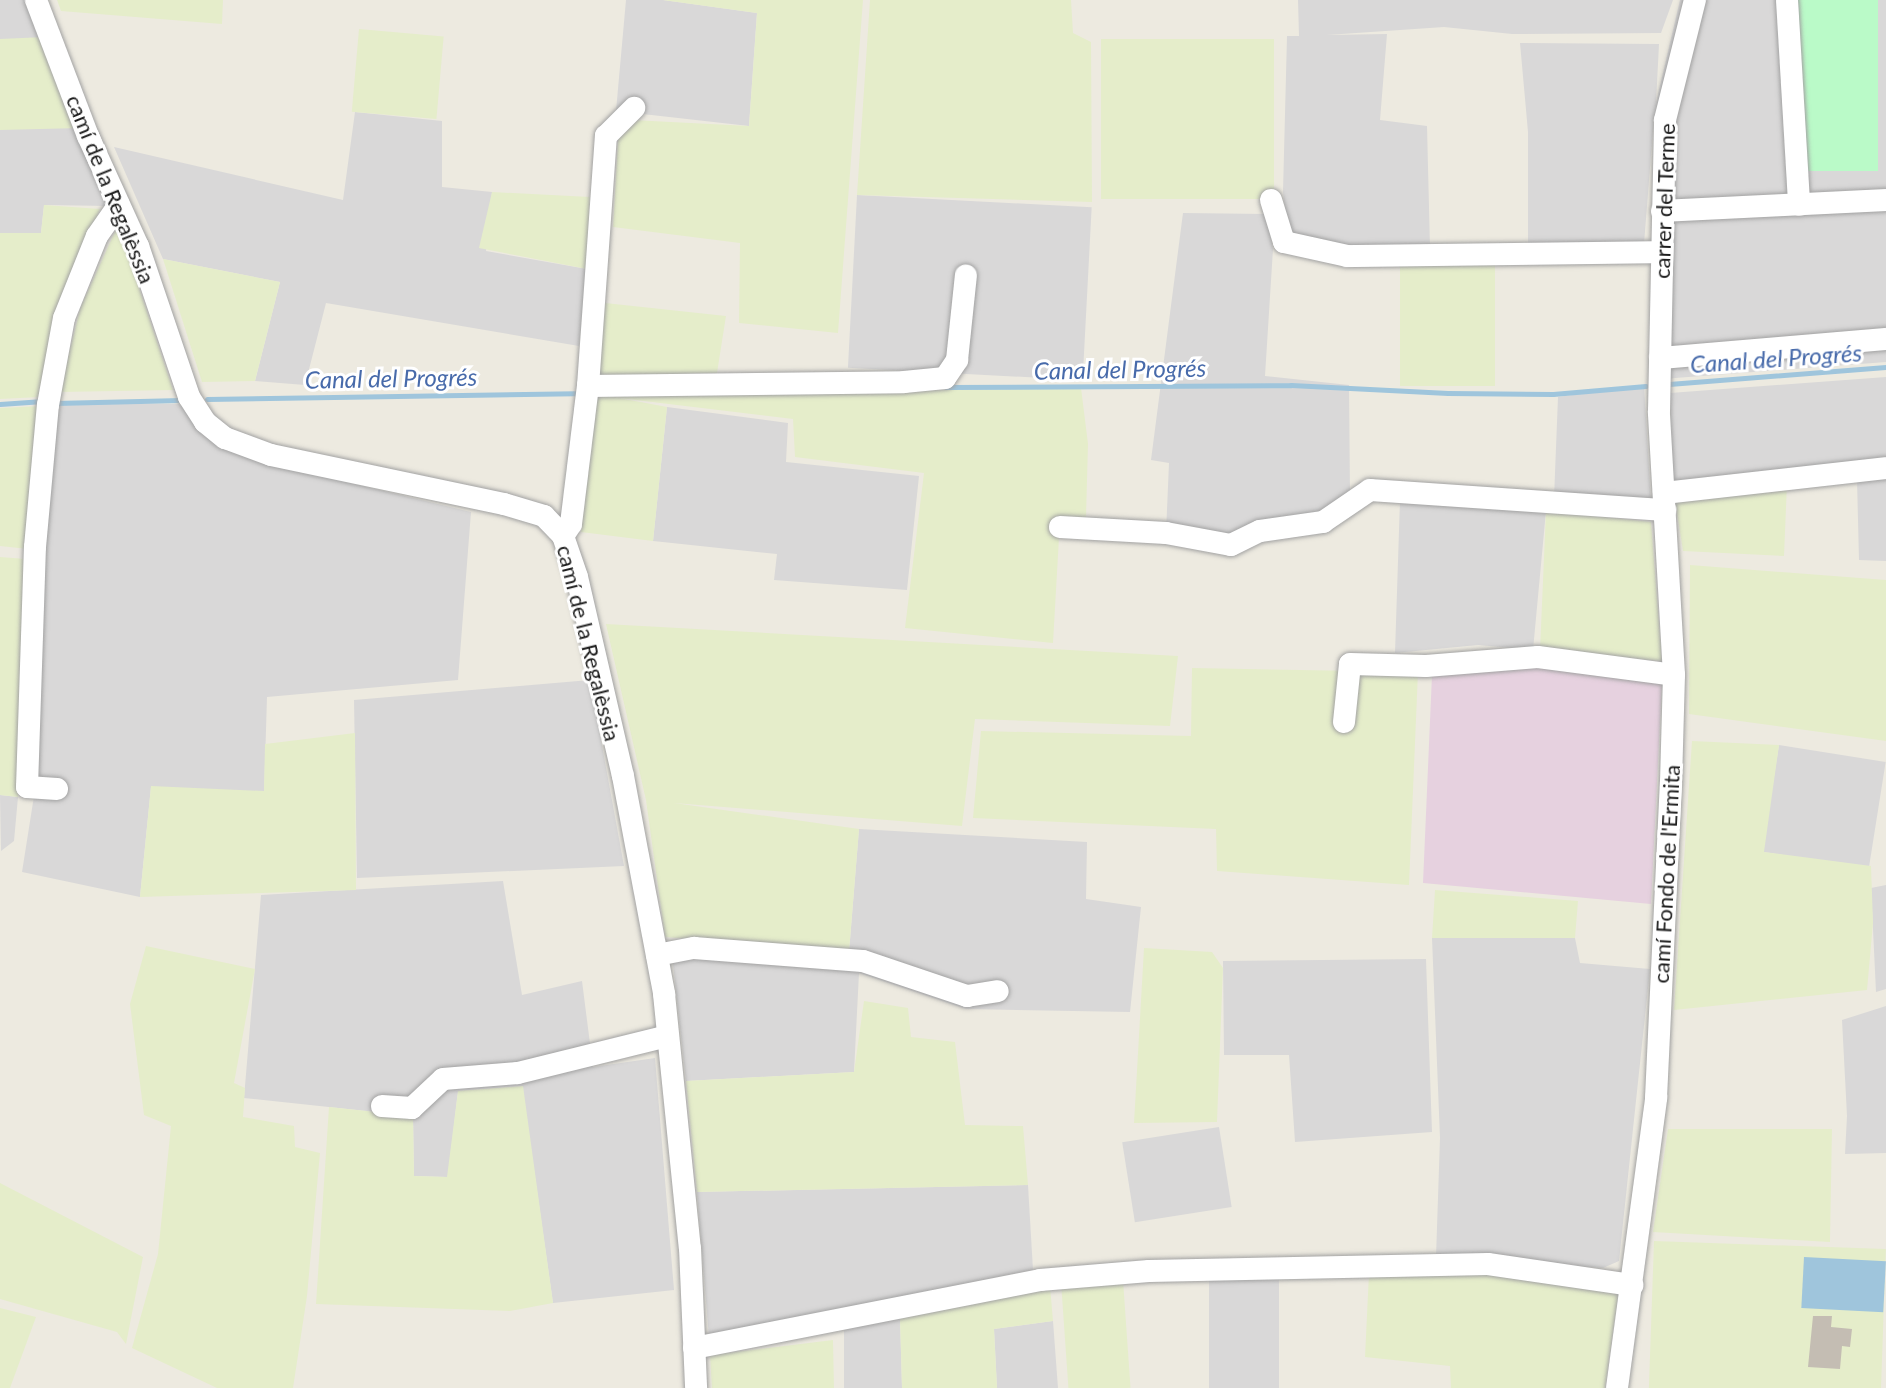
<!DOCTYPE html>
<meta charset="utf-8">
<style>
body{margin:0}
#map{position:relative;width:1886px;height:1388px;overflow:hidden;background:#edeae0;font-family:Lato,sans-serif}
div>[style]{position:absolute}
.residential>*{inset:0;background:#d9d8d8;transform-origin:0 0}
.industrial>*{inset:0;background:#e6d1df}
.farmland>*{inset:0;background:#e5edca;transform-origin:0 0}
.park>*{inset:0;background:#bafac8;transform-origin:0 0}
.water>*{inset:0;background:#9fc5dc;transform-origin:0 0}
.stream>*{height:5px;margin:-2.5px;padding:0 2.5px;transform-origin:2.5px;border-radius:2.5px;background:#9fc5dc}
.building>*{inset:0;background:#c4bdb3}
.roads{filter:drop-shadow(0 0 2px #a2a2a2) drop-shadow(0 0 2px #a2a2a2)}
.minor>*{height:22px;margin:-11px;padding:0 11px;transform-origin:11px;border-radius:11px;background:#fff}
span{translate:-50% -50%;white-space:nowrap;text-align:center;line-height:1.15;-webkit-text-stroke:6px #fff;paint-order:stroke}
.street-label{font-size:22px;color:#1b1b1b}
.water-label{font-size:24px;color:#476aaa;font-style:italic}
</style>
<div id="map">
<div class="residential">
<div style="clip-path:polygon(0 0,31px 0,111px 206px,44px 205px,41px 233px,0 233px)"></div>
<div style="clip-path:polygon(626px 0,663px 0,757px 13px,749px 126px,616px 111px)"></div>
<div style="clip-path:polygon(1298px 0,1673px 0,1661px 33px,1512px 34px,1444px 27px,1327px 35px,1387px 34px,1380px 120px,1427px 126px,1430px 248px,1301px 245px,1287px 226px,1283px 192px,1287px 36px,1299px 36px)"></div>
<div style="clip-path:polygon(1680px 0,1886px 0,1886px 362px,1649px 380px,1654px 117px,1644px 244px,1528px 245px,1528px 132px,1520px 43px,1659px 44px,1656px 103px)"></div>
<div style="clip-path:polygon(355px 112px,442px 121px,442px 187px,492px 192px,486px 251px,587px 269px,579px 346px,326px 303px,305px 385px,255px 381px,280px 282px,163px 259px,114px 147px,343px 200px)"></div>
<div style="left:857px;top:195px;width:235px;height:173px;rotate:3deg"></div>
<div style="clip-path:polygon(1183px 213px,1266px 214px,1273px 249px,1265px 376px,1349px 385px,1350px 496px,1325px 527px,1231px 545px,1166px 533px,1169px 463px,1151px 460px)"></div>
<div style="clip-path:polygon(1886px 377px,1886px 561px,1859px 560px,1857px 480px,1673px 489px,1670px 393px)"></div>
<div style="clip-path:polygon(1644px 385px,1651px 503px,1554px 498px,1558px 397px)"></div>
<div style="clip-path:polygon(56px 403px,179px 404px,222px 444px,280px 466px,471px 512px,458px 680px,267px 697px,264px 796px,151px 787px,140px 897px,22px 872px,37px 777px,42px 580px)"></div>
<div style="clip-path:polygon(667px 407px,788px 423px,786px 462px,919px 476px,907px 590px,774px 580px,777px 554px,653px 541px)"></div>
<div style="clip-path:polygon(1400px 500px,1546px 511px,1533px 650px,1478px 645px,1395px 653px)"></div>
<div style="clip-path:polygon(590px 680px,624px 866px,357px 878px,354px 700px)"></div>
<div style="left:1779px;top:745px;width:108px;height:108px;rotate:9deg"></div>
<div style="clip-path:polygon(0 795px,18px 797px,14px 841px,1px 851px)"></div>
<div style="clip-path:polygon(859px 829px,1087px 842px,1086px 899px,1141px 907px,1130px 1012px,966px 1009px,859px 973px,854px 1072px,686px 1081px,672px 955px,849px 952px)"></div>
<div style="clip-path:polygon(503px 881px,522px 995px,582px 981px,593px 1067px,655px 1058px,674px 1290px,553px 1303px,522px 1086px,458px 1091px,448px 1177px,414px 1176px,413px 1116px,244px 1098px,261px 895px)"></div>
<div style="clip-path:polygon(1886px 885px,1886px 989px,1876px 992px,1871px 888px)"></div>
<div style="clip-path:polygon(1432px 938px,1575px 938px,1580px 963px,1650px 969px,1619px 1261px,1603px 1268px,1436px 1257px,1440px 1138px)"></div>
<div style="clip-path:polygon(1426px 959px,1432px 1132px,1295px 1142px,1289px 1055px,1224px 1055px,1223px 961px)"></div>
<div style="clip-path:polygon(1886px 1006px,1886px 1153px,1845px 1154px,1847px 1116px,1842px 1020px)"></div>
<div style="left:1219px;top:1127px;width:81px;height:98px;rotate:81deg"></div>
<div style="clip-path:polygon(1028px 1185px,1033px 1270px,709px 1337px,697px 1192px)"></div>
<div style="left:1209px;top:1279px;width:70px;height:109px"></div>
<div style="clip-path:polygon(900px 1318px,902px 1388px,844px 1388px,844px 1329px)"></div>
<div style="clip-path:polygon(1053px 1321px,1058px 1388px,997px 1388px,994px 1329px)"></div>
</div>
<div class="industrial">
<div style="clip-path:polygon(1538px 663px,1662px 682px,1651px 904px,1423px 883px,1432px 675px)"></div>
</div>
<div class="farmland">
<div style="clip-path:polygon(57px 0,223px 0,222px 24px,61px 11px)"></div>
<div style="clip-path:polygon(663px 0,863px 0,838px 333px,739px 323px,740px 243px,613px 227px,618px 140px,632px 120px,749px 126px,757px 13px)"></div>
<div style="clip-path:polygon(870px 0,1071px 0,1073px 33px,1091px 42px,1092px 202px,857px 195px)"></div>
<div style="left:359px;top:29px;width:85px;height:83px;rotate:5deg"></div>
<div style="clip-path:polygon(45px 37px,80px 128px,0 130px,0 39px)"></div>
<div style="left:1101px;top:39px;width:173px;height:160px"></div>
<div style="clip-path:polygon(492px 192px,590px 197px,587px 269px,479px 248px)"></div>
<div style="clip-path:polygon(44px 205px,100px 209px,61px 301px,40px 397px,0 399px,0 233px,41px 233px)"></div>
<div style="clip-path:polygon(118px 225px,173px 390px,59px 392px,81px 306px)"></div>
<div style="left:1495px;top:254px;width:132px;height:95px;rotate:90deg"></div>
<div style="clip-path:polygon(163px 259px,280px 282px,255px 381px,202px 382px)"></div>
<div style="clip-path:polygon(605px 303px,726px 316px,717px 373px,597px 376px)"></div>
<div style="clip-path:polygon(1081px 388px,1088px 444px,1086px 517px,1060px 520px,1053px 643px,905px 628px,924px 473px,795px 457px,793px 419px,619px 398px,667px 407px,653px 541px,581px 532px,591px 395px)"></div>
<div style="clip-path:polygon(42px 406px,28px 549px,0 546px,0 408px)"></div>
<div style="clip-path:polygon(1787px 484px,1784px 556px,1683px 551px,1673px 489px)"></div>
<div style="clip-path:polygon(1546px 511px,1651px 522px,1662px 661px,1540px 650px)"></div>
<div style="clip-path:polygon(0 557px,26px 559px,18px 797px,0 795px)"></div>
<div style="clip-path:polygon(1690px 565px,1886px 580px,1886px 741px,1689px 714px)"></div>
<div style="clip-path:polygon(606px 624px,1178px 656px,1170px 726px,975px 719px,962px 826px,674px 803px,859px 829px,849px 952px,665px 937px,646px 800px)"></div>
<div style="clip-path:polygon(1192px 668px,1418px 672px,1409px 885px,1217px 871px,1216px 829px,973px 818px,981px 731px,1191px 736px)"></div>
<div style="clip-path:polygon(355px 733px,356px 890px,140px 897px,151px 786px,264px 791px,265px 744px)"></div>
<div style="clip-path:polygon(1692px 741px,1779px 745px,1764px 852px,1871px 866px,1873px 923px,1867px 990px,1674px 1010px)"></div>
<div style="clip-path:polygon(1435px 890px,1578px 901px,1575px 938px,1432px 938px)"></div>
<div style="clip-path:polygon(146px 946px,255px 969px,234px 1083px,245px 1088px,243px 1117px,294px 1126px,295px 1147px,320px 1153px,307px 1296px,293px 1388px,217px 1388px,132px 1348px,158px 1254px,171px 1126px,144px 1115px,130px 1004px)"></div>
<div style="clip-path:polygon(1144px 948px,1212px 952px,1223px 968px,1217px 1122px,1134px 1123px)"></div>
<div style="clip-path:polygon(864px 1001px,908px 1008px,911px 1037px,955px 1042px,965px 1125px,1023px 1126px,1028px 1185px,697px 1192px,686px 1081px,854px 1072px)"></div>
<div style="clip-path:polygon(523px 1086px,553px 1303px,510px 1311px,316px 1304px,329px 1107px,413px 1116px,414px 1176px,447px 1177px,458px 1091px)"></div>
<div style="clip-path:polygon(1668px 1129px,1832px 1129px,1830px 1242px,1653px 1232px)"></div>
<div style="clip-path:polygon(0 1183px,143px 1257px,126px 1344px,117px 1332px,0 1299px)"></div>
<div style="left:1654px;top:1241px;width:232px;height:148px;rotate:2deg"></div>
<div style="clip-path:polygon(1369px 1273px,1494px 1275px,1619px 1290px,1605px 1388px,1451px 1388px,1450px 1366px,1365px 1357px)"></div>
<div style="left:1123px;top:1280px;width:108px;height:62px;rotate:86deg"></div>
<div style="clip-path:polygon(1050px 1286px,1053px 1321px,994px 1329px,997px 1388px,902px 1388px,900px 1318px)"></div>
<div style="clip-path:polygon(0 1308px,36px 1317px,10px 1388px,0 1388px)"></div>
<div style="clip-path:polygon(833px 1340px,834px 1388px,712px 1388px,710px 1355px)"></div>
</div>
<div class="park">
<div style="left:1796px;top:0;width:82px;height:171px"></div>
</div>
<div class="water">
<div style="left:1804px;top:1257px;width:82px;height:51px;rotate:3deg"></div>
</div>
<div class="stream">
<div style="left:1669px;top:384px;width:218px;rotate:-4.5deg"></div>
<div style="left:946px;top:387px;width:345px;rotate:-0.3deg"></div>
<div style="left:1291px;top:385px;width:157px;rotate:2.9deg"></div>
<div style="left:1448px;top:393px;width:105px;rotate:0.5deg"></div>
<div style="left:1553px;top:394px;width:93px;rotate:-4.9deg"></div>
<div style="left:207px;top:399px;width:368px;rotate:-0.9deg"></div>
<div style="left:55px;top:403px;width:127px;rotate:-1.4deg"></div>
<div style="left:0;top:404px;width:43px;rotate:-4deg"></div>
</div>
<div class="building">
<div style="clip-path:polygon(1813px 1316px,1832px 1316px,1831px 1327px,1852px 1329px,1850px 1347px,1842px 1346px,1840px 1369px,1808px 1367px)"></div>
</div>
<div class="roads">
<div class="minor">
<div style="left:36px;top:0;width:146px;rotate:69.1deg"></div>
<div style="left:88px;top:136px;width:121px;rotate:65.6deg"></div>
<div style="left:138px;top:246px;width:159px;rotate:71.3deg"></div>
<div style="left:189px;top:397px;width:30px;rotate:57deg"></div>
<div style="left:205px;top:422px;width:26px;rotate:39deg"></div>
<div style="left:225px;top:438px;width:49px;rotate:20.3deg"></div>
<div style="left:271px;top:455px;width:238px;rotate:11.9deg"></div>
<div style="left:504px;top:504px;width:42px;rotate:16.7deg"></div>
<div style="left:544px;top:516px;width:28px;rotate:46deg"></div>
<div style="left:563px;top:536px;width:43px;rotate:71.1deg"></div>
<div style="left:577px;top:577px;width:204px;rotate:77deg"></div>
<div style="left:623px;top:776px;width:222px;rotate:79.3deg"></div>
<div style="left:664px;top:994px;width:255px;rotate:84.2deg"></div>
<div style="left:690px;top:1248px;width:140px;rotate:87.5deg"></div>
<div style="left:1787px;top:0;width:205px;rotate:86.6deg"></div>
<div style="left:1271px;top:200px;width:44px;rotate:72.8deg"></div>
<div style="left:1284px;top:242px;width:65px;rotate:12.5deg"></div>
<div style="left:1347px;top:256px;width:314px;rotate:-0.7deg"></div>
<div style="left:1662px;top:211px;width:224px;rotate:-2.8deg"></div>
<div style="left:1660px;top:358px;width:227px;rotate:-4.8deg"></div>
<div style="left:588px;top:386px;width:251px;rotate:-85.9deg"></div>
<div style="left:606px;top:136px;width:40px;rotate:-45deg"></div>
<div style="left:1664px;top:493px;width:223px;rotate:-6.4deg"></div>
<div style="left:1060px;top:527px;width:106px;rotate:3.2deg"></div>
<div style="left:1166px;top:533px;width:66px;rotate:10.5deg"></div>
<div style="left:1231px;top:545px;width:32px;rotate:-26deg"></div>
<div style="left:1260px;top:531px;width:64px;rotate:-8.1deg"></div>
<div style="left:1323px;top:522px;width:57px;rotate:-34.2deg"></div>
<div style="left:1370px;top:490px;width:296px;rotate:3.9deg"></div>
<div style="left:563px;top:536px;width:14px;rotate:-56deg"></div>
<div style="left:571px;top:524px;width:139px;rotate:-83deg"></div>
<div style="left:588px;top:386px;width:316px;rotate:-0.7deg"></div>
<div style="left:904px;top:382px;width:41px;rotate:-5.6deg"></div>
<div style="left:945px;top:378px;width:22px;rotate:-56deg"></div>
<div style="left:957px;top:360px;width:85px;rotate:-84deg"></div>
<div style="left:1344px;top:722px;width:58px;rotate:-84.1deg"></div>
<div style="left:1350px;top:664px;width:76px;rotate:1.5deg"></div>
<div style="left:1426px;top:666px;width:112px;rotate:-4.6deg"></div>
<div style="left:1538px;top:657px;width:137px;rotate:7.5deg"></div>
<div style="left:57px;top:789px;width:30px;rotate:-176deg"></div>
<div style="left:27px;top:787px;width:240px;rotate:-88.1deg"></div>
<div style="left:35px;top:547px;width:143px;rotate:-84.8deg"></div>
<div style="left:48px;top:405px;width:88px;rotate:-79.6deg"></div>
<div style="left:64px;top:318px;width:88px;rotate:-68.1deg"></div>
<div style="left:97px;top:236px;width:38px;rotate:-55deg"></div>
<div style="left:657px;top:955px;width:38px;rotate:-11deg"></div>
<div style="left:694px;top:948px;width:169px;rotate:4.4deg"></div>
<div style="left:863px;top:961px;width:110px;rotate:18.6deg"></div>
<div style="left:967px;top:996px;width:31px;rotate:-9deg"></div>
<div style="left:382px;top:1106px;width:30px;rotate:4deg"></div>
<div style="left:412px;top:1108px;width:42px;rotate:-43.1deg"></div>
<div style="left:443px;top:1079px;width:75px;rotate:-4.6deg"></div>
<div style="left:518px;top:1073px;width:154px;rotate:-13.9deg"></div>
<div style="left:694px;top:1348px;width:353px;rotate:-11.1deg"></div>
<div style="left:1040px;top:1280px;width:109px;rotate:-4.7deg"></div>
<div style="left:1149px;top:1271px;width:339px;rotate:-1.2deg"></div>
<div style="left:1488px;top:1264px;width:146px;rotate:8.3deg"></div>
<div style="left:1617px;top:1388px;width:293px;rotate:-82.3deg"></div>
<div style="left:1656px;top:1098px;width:316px;rotate:-87.3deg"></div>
<div style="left:1671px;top:782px;width:107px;rotate:-88.4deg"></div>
<div style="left:1674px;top:675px;width:264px;rotate:-93.3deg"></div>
<div style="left:1659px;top:411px;width:291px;rotate:-88.8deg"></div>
<div style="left:1665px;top:120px;width:124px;rotate:-76deg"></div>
</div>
</div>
<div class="street-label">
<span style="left:111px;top:189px;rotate:68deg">camí de la Regalèssia</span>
<span style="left:1664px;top:201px;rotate:-88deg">carrer del Terme</span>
<span style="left:589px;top:643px;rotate:76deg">camí de la Regalèssia</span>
<span style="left:1666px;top:874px;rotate:-87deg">camí Fondo de l'Ermita</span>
</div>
<div class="water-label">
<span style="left:1776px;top:358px;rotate:-4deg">Canal del Progrés</span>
<span style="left:1120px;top:369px;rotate:-1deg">Canal del Progrés</span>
<span style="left:391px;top:378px;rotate:-1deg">Canal del Progrés</span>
</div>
</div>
